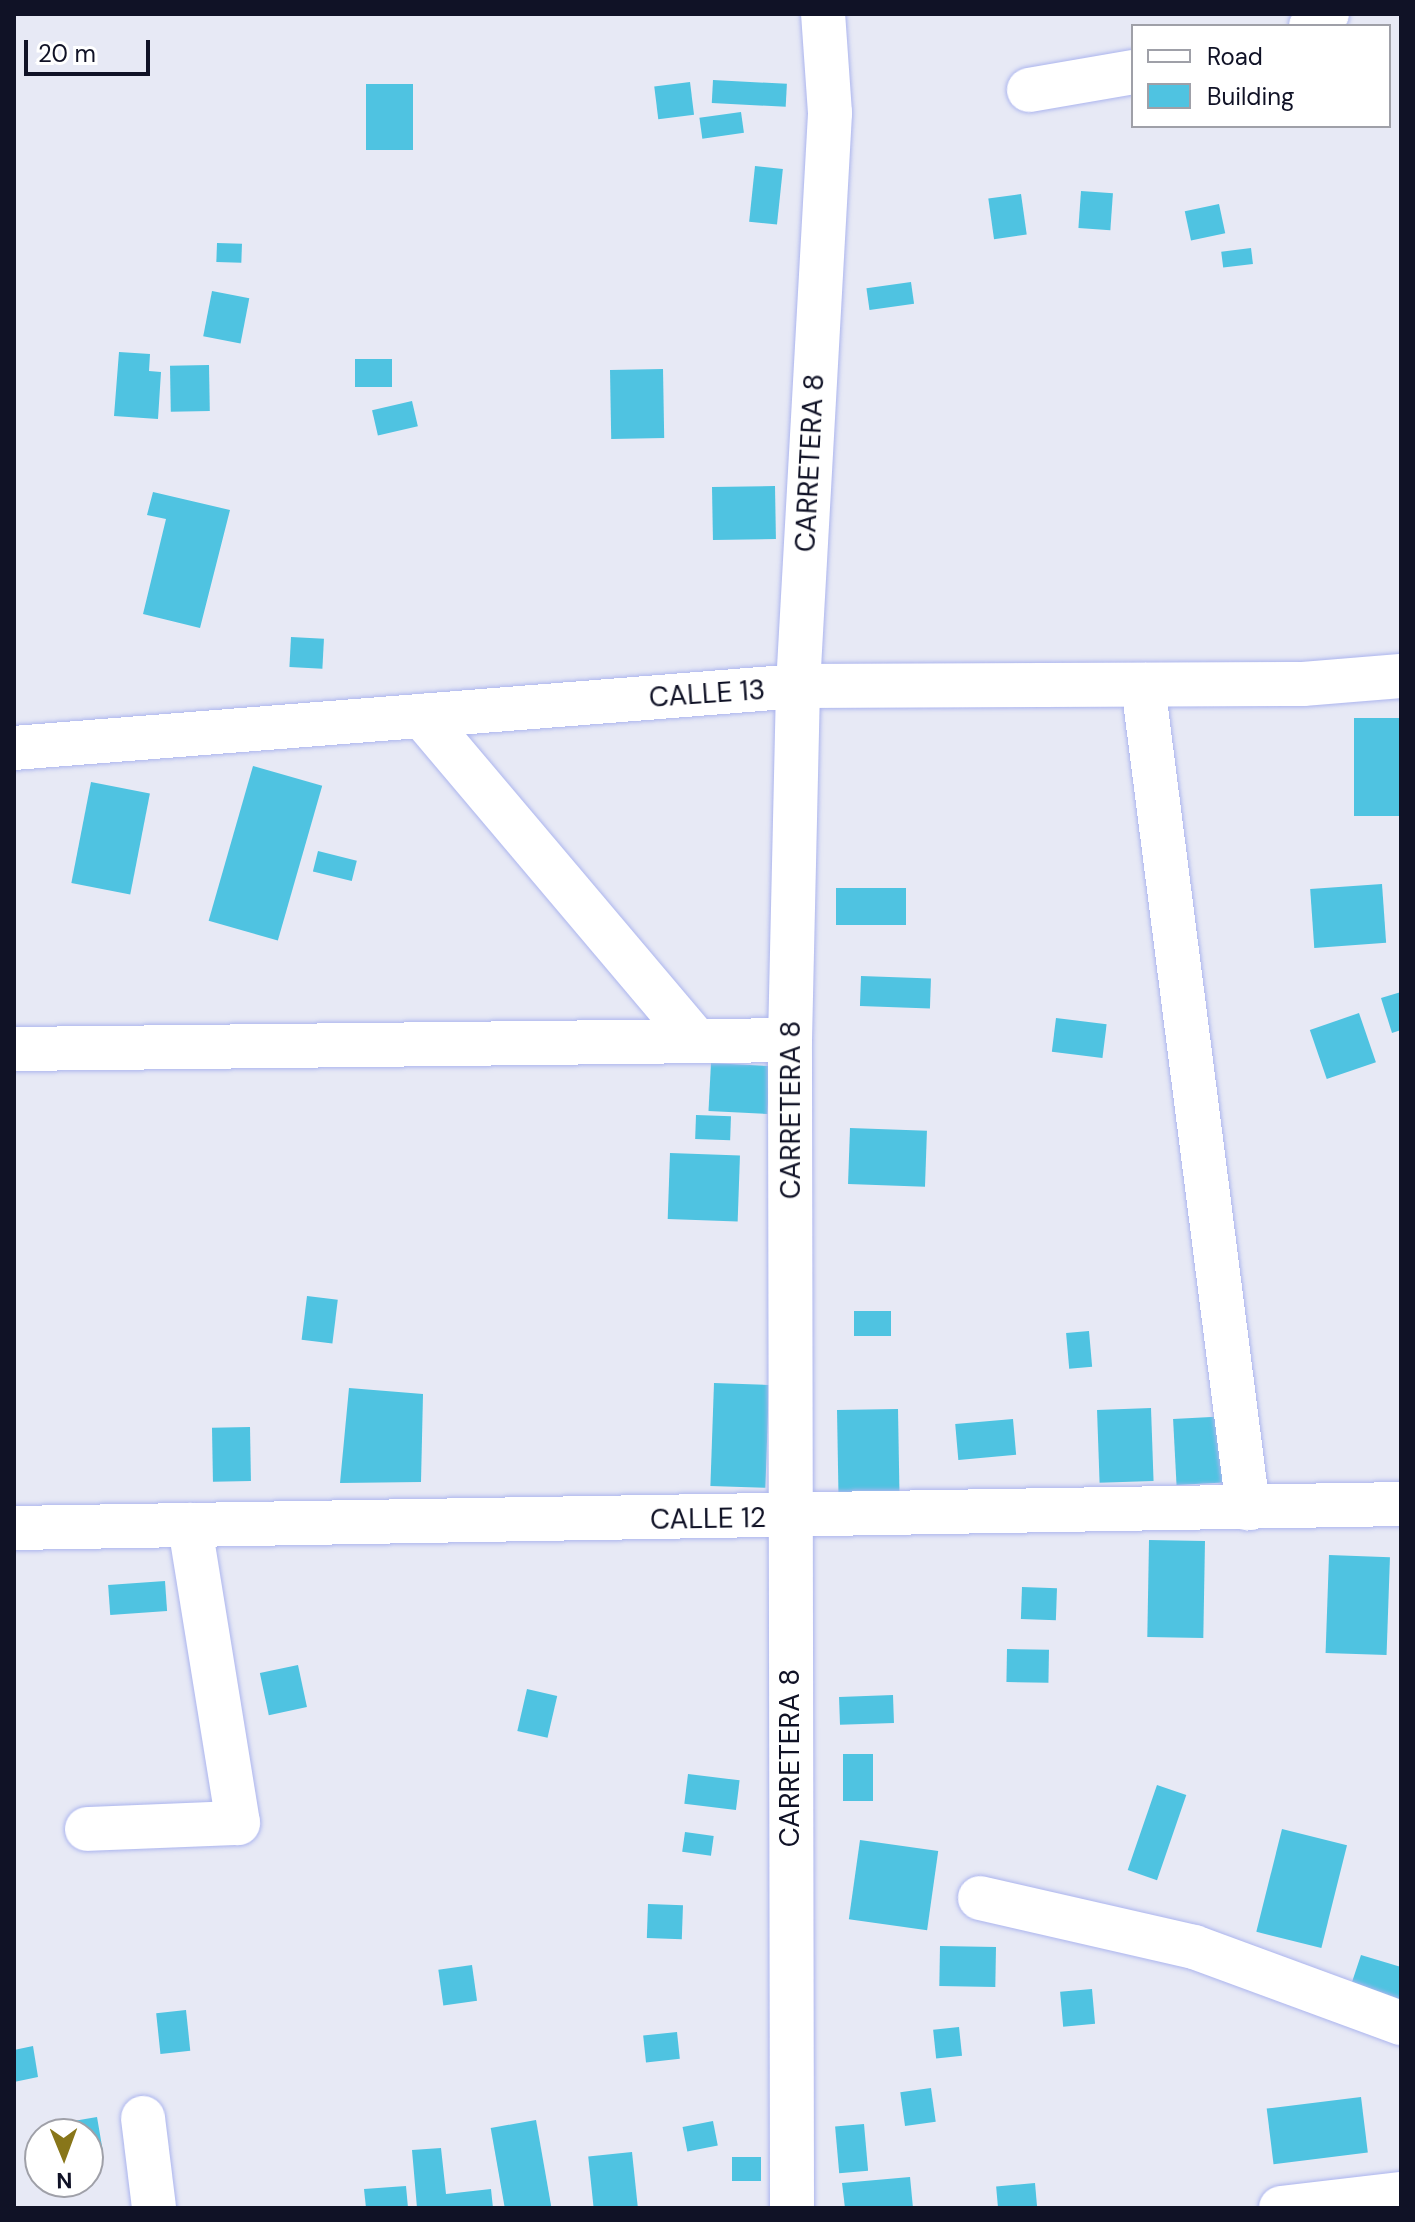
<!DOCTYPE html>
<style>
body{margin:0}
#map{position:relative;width:1415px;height:2222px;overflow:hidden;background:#e7e9f5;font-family:"DM Sans",sans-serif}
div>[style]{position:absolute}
.building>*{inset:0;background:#4fc3e1;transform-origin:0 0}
.roads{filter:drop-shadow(0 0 2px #acb5ee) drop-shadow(0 0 2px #acb5ee)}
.minor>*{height:44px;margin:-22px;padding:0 22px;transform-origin:22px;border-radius:22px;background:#fff}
span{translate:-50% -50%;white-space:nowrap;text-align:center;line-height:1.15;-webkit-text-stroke:8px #fff;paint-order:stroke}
.street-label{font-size:28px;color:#101226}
.frame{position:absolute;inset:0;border:16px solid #101226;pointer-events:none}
.legend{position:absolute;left:1131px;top:24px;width:260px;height:104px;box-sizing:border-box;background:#fff;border:2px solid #9fa0a8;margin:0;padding:10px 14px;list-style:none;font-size:24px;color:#101226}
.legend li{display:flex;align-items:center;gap:16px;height:40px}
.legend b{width:40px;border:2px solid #9fa0a8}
.north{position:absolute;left:24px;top:2118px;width:80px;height:80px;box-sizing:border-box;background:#fff;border:2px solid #9fa0a8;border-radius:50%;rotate:179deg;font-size:22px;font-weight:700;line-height:32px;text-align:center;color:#101226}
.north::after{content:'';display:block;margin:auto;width:28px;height:36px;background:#88761a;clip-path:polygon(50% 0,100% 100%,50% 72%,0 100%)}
.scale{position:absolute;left:24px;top:40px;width:126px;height:36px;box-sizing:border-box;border:4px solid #101226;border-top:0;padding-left:10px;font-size:24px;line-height:28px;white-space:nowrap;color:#101226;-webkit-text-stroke:6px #fff;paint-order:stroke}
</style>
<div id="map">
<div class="building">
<div style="left:713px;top:80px;width:74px;height:23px;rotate:3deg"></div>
<div style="left:690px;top:82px;width:33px;height:36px;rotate:83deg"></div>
<div style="left:366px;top:84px;width:47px;height:66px"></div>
<div style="left:741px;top:112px;width:21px;height:42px;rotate:82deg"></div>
<div style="left:755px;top:166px;width:28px;height:56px;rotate:6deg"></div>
<div style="left:1081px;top:191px;width:32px;height:37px;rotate:4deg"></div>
<div style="left:1021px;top:194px;width:41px;height:33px;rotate:82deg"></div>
<div style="left:1219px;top:204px;width:30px;height:35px;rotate:78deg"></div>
<div style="left:217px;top:243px;width:25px;height:19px;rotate:2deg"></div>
<div style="left:1251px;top:248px;width:16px;height:30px;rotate:83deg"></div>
<div style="left:911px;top:282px;width:22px;height:45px;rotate:82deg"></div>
<div style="left:212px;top:291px;width:38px;height:46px;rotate:11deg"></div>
<div style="clip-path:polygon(119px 352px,150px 354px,149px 371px,161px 372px,158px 419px,114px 416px)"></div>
<div style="left:355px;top:359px;width:37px;height:28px"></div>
<div style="left:209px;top:365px;width:46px;height:39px;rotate:89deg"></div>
<div style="left:663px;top:369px;width:69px;height:53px;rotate:89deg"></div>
<div style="left:412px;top:401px;width:26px;height:41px;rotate:77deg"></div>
<div style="left:775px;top:486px;width:53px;height:63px;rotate:89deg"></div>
<div style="clip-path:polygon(153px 492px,230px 510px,200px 628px,143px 614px,166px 519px,147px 515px)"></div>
<div style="left:291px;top:637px;width:33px;height:30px;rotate:3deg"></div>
<div style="left:1401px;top:718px;width:98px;height:47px;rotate:90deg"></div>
<div style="left:253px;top:766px;width:72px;height:161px;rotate:16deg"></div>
<div style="left:91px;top:782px;width:60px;height:103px;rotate:11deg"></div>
<div style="left:318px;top:851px;width:40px;height:21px;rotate:14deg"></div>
<div style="left:1382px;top:884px;width:59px;height:72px;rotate:86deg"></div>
<div style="left:836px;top:888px;width:70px;height:37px"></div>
<div style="left:861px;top:976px;width:70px;height:30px;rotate:2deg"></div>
<div style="clip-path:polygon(1401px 992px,1401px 1030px,1392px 1033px,1381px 998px)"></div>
<div style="left:1359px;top:1013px;width:52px;height:52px;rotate:71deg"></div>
<div style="left:1056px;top:1018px;width:51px;height:34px;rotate:7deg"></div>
<div style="left:711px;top:1063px;width:59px;height:48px;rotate:3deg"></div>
<div style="left:696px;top:1115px;width:35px;height:24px;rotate:2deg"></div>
<div style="left:850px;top:1128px;width:77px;height:56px;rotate:2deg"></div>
<div style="left:670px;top:1153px;width:70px;height:66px;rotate:2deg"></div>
<div style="left:307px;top:1296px;width:31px;height:44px;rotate:7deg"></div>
<div style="left:854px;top:1311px;width:37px;height:25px"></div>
<div style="left:1089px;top:1331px;width:36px;height:23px;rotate:85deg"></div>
<div style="left:714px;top:1383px;width:55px;height:103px;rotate:2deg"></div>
<div style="clip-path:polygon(349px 1388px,423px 1394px,421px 1482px,340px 1483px)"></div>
<div style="left:1151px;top:1408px;width:73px;height:54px;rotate:88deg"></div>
<div style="left:898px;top:1409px;width:85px;height:61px;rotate:89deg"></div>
<div style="left:1230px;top:1416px;width:66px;height:57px;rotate:87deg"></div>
<div style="left:1013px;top:1419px;width:36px;height:58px;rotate:85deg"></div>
<div style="left:250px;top:1427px;width:54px;height:38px;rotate:89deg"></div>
<div style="left:1149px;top:1540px;width:56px;height:97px;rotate:1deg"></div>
<div style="left:1329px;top:1555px;width:61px;height:98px;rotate:2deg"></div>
<div style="left:165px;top:1581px;width:30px;height:57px;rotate:86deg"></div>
<div style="left:1022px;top:1587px;width:35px;height:32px;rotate:2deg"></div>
<div style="left:1007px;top:1649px;width:42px;height:33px;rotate:1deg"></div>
<div style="left:298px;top:1665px;width:43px;height:39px;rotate:78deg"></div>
<div style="left:527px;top:1689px;width:31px;height:43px;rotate:13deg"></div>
<div style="left:893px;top:1695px;width:28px;height:54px;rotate:88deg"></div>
<div style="left:843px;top:1754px;width:30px;height:47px"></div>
<div style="left:688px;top:1774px;width:52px;height:30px;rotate:7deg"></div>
<div style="left:1157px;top:1785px;width:31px;height:90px;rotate:19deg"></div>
<div style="left:1282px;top:1829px;width:67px;height:106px;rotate:14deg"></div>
<div style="left:685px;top:1832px;width:29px;height:20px;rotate:8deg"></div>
<div style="left:860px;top:1840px;width:79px;height:80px;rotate:8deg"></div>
<div style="left:648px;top:1904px;width:35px;height:34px;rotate:2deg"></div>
<div style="left:940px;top:1946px;width:56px;height:40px;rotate:1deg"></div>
<div style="clip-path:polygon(1361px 1955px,1401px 1967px,1401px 2004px,1350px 1988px)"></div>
<div style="left:472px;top:1965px;width:36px;height:34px;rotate:82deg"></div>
<div style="left:1092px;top:1989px;width:35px;height:32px;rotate:85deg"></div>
<div style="left:186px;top:2010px;width:41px;height:30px;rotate:84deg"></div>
<div style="left:959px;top:2027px;width:29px;height:26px;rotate:84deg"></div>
<div style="left:677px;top:2032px;width:27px;height:34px;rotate:84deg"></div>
<div style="clip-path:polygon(33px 2046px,38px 2077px,14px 2082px,14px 2050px)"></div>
<div style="left:931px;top:2088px;width:34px;height:31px;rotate:82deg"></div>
<div style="left:1361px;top:2097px;width:56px;height:95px;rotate:83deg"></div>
<div style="clip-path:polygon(97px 2117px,103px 2152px,88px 2155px,88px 2134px,52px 2134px,50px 2125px)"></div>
<div style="left:536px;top:2120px;width:89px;height:46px;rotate:80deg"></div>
<div style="left:713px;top:2121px;width:25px;height:31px;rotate:79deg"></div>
<div style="left:864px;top:2124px;width:47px;height:29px;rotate:85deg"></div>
<div style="clip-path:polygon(441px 2148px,446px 2194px,491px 2189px,493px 2208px,417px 2208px,412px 2150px)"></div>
<div style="left:632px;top:2152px;width:56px;height:44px;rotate:84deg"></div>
<div style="left:761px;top:2157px;width:24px;height:29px;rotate:90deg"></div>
<div style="clip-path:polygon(910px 2177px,913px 2208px,845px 2208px,842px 2183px)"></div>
<div style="left:1035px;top:2183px;width:25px;height:39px;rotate:85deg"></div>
<div style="clip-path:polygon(406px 2186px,408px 2208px,366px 2208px,364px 2189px)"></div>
</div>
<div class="roads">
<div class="minor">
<div style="left:1311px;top:26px;width:20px;rotate:-37deg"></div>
<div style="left:1029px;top:90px;width:106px;rotate:-9.8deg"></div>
<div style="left:1143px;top:685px;width:830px;rotate:82.73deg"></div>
<div style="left:422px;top:716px;width:424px;rotate:49.8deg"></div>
<div style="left:14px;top:748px;width:786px;rotate:-4.52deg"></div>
<div style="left:798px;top:686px;width:505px;rotate:-0.23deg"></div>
<div style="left:1303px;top:684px;width:98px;rotate:-4.7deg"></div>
<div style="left:14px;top:1049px;width:776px;rotate:-0.66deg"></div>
<div style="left:14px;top:1528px;width:1387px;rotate:-0.99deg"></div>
<div style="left:87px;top:1829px;width:151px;rotate:-2.3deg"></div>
<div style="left:238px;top:1823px;width:302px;rotate:-99.2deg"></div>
<div style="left:980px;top:1898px;width:220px;rotate:12.9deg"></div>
<div style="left:1194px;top:1947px;width:221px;rotate:20.2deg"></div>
<div style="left:143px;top:2118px;width:91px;rotate:83deg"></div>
<div style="left:792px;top:2208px;width:1168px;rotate:-90.1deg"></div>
<div style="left:790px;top:1040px;width:354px;rotate:-88.7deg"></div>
<div style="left:798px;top:686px;width:574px;rotate:-86.8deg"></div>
<div style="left:830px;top:113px;width:99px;rotate:-94deg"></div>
<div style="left:1281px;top:2208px;width:121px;rotate:-6.7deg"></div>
</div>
</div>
<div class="street-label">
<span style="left:810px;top:463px;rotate:-87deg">CARRETERA 8</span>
<span style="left:707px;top:694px;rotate:-4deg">CALLE 13</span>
<span style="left:791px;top:1110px;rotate:-90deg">CARRETERA 8</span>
<span style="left:708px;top:1519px;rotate:-1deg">CALLE 12</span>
<span style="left:790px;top:1758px;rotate:-90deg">CARRETERA 8</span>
</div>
<div class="frame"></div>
<ul class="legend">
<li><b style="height:10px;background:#fff"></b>Road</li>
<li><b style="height:22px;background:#4fc3e1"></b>Building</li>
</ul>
<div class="north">N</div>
<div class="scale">20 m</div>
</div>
